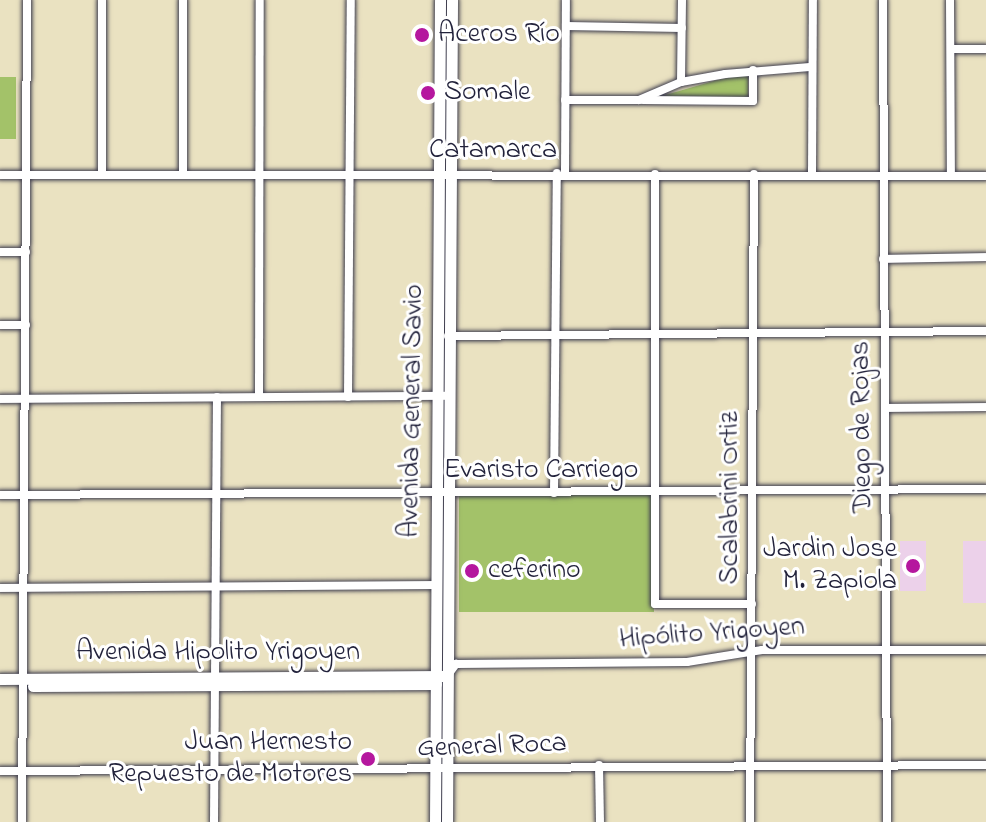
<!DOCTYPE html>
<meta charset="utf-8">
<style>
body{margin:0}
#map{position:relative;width:986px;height:822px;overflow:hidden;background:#eae2c1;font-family:"Indie Flower",sans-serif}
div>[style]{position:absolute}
.built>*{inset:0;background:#ecd1ea;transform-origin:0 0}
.green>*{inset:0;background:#a3c269;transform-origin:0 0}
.roads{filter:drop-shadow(0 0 2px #403f4f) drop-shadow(0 0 2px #403f4f)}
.minor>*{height:8px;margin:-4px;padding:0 4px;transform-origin:4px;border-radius:4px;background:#fff}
.secondary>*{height:11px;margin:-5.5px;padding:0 5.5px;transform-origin:5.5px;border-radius:5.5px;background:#fff}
.dots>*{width:22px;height:22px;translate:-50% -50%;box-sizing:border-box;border:4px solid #fff;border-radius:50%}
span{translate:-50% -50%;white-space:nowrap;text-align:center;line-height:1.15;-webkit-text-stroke:6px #fff;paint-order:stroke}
.poi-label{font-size:28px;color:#22223b}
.left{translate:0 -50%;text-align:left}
.right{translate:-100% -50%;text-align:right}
.street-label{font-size:28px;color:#22223b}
</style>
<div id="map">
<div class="built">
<div style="left:900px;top:541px;width:26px;height:50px"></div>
<div style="left:963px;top:541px;width:23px;height:62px"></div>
</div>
<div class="green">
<div style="clip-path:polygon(748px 74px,748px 98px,662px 96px,717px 80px)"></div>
<div style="left:0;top:77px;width:16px;height:62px"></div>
<div style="left:654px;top:492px;width:120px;height:195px;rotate:90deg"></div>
</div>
<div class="roads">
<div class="minor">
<div style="left:183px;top:0;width:173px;rotate:90deg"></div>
<div style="left:883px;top:0;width:822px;rotate:89.72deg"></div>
<div style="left:950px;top:0;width:175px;rotate:89.7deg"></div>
<div style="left:566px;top:26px;width:116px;rotate:1deg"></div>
<div style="left:951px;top:49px;width:35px"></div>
<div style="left:681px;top:82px;width:82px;rotate:-89.3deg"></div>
<div style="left:565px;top:100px;width:74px"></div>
<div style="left:639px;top:100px;width:46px;rotate:-23.2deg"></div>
<div style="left:681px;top:82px;width:45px;rotate:-10.3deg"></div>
<div style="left:725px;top:74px;width:85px;rotate:-4.7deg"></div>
<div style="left:643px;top:100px;width:110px;rotate:0.5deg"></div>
<div style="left:753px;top:101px;width:31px;rotate:-90deg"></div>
<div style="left:102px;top:173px;width:173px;rotate:-90deg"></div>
<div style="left:565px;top:173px;width:173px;rotate:-89.7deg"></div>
<div style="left:655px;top:174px;width:430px;rotate:90deg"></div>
<div style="left:655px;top:604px;width:97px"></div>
<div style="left:0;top:175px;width:986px;rotate:0.06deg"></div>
<div style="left:812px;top:175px;width:175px;rotate:-89.7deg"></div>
<div style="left:0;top:252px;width:26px"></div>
<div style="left:883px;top:259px;width:103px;rotate:-1.1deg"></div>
<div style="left:0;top:325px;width:26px"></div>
<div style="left:448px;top:336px;width:538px;rotate:-0.53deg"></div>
<div style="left:259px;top:397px;width:397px;rotate:-89.9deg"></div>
<div style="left:348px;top:397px;width:397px;rotate:-89.6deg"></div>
<div style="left:0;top:399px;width:447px;rotate:-0.4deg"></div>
<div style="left:885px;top:408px;width:101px;rotate:-0.6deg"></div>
<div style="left:554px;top:493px;width:320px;rotate:-89.5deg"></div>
<div style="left:0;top:495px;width:986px;rotate:-0.35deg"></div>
<div style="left:0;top:588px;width:434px;rotate:-0.4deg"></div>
<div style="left:448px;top:675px;width:14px;rotate:-54deg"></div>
<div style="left:456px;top:664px;width:231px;rotate:-0.5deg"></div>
<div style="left:687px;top:662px;width:76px;rotate:-9.1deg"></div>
<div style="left:762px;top:650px;width:224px"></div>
<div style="left:599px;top:765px;width:57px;rotate:89deg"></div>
<div style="left:0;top:771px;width:986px;rotate:-0.35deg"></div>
<div style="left:22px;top:822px;width:822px;rotate:-89.65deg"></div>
<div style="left:214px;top:822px;width:425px;rotate:-89.6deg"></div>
<div style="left:750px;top:822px;width:648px;rotate:-89.65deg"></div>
</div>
<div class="secondary">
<div style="left:0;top:679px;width:443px;rotate:-0.4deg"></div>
<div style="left:33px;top:686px;width:403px;rotate:-0.3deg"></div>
<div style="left:435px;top:822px;width:822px;rotate:-89.65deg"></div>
<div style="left:447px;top:822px;width:822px;rotate:-89.65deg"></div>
</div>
</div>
<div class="dots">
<div style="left:422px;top:35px;background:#b5179e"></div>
<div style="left:428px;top:93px;background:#b5179e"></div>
<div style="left:913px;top:566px;background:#b5179e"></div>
<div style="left:472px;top:571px;background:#b5179e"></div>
<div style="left:368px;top:759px;background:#b5179e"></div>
</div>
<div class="poi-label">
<span class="left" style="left:438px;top:35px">Aceros Río</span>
<span class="left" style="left:444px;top:93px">Somale</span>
<span class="right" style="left:897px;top:566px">Jardin Jose<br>M. Zapiola</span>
<span class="left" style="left:488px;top:571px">ceferino</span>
<span class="right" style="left:352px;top:759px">Juan Hernesto<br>Repuesto de Motores</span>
</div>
<div class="street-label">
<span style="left:493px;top:151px">Catamarca</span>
<span style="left:413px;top:411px;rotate:-89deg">Avenida General Savio</span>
<span style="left:863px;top:427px;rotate:-91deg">Diego de Rojas</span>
<span style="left:541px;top:471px">Evaristo Carriego</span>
<span style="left:731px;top:498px;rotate:-90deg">Scalabrini Ortiz</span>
<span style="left:712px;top:634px;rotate:-4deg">Hipólito Yrigoyen</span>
<span style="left:218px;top:653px">Avenida Hipolito Yrigoyen</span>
<span style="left:492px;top:747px;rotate:-2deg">General Roca</span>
</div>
</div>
